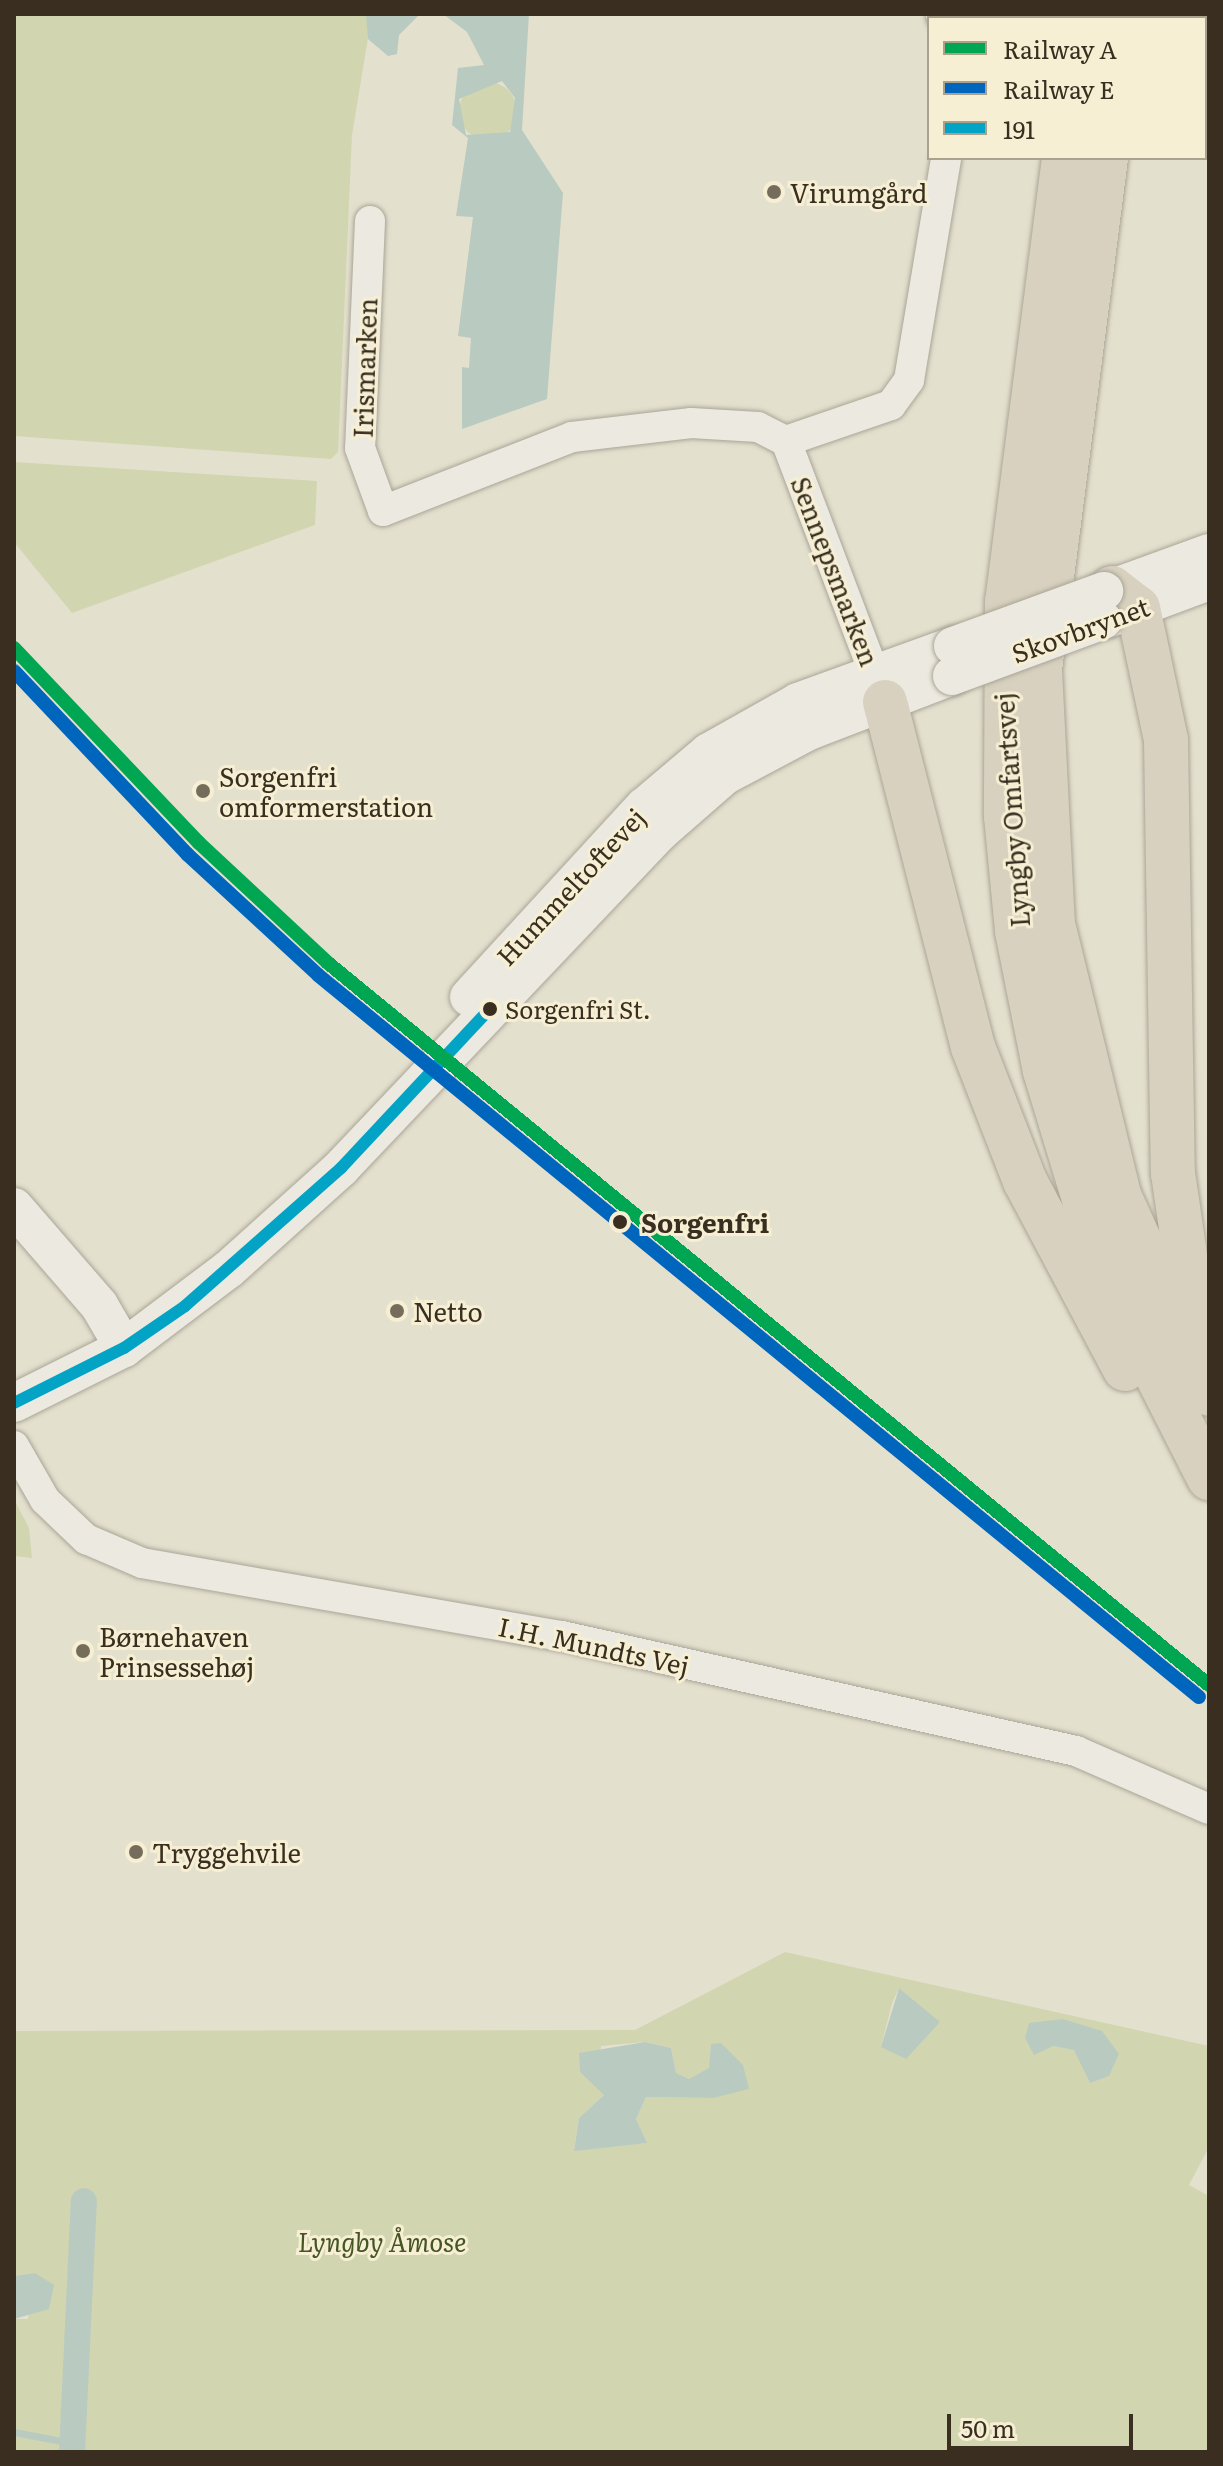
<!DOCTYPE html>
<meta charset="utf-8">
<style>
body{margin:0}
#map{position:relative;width:1223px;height:2466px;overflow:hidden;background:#e4e0ce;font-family:Literata,serif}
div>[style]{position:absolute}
.green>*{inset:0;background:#d1d6b0}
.round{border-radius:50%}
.water>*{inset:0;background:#b9cac1}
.stream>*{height:7px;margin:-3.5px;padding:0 3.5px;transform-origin:3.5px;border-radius:3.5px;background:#b9cac1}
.canal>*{height:26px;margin:-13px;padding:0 13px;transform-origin:13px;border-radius:13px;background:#b9cac1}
.roads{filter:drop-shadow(0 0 2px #aaa597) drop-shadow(0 0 2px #aaa597)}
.minor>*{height:30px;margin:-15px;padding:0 15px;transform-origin:15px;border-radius:15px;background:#eceae0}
.tertiary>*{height:38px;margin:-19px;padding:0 19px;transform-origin:19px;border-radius:19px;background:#eceae0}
.motorway>*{height:44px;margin:-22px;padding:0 22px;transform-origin:22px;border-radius:22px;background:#d8d1bf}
.bridges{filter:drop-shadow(0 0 2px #aaa597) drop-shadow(0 0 2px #aaa597)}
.tertiary-bridge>*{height:38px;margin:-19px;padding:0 19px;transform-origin:19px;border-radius:19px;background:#eceae0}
.bus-1>*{height:12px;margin:-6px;padding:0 6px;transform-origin:6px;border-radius:6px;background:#03a3c5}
.rail-1>*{height:14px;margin:-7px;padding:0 7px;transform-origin:7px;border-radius:7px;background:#00a651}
.rail-2>*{height:14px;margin:-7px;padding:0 7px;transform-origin:7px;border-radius:7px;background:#0065bd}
.dots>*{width:22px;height:22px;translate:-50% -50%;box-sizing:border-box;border:4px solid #f6efd4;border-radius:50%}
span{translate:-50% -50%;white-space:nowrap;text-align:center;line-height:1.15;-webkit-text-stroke:6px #f6efd4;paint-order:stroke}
.bus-label{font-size:24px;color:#392e1f}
.left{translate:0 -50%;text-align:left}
.poi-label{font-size:26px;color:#392e1f}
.street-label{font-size:26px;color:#392e1f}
.stop-label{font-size:26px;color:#392e1f;font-weight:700}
.park-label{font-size:26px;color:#455625;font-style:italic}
.frame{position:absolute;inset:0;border:16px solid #392e1f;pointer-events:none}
.legend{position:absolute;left:927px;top:16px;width:280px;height:144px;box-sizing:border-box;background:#f6efd4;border:2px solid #aaa28c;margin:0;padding:10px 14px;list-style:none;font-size:24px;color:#392e1f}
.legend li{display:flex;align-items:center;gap:16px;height:40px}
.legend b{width:40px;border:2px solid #aaa28c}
.scale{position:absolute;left:947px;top:2414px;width:186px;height:36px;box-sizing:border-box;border:4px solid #392e1f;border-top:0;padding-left:10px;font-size:24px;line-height:28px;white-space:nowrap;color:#392e1f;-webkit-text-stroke:6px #f6efd4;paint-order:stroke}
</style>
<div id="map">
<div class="green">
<div style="clip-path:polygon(14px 14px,372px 14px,352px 135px,338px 452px,331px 459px,14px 436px)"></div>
<div class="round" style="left:459px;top:82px;width:58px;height:58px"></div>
<div style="clip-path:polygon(14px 462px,317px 481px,315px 525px,72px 613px,14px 542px)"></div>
<div style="clip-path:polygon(14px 1499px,29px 1528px,32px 1558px,14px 1556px)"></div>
<div style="clip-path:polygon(evenodd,785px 1952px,1209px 2046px,1209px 2147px,1189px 2185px,1209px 2196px,1209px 2452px,14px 2452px,14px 2319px,28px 2319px,35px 2273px,14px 2276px,14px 2031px,635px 2030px,785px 1952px,899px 1988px,940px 2023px,881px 2047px,892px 2003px,899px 1988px,785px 1952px,1063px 2019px,1081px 2025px,1090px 2083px,1075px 2050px,1053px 2046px,1063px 2019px,785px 1952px,645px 2042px,671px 2048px,676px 2073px,689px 2079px,710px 2068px,711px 2045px,713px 2098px,646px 2097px,636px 2119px,646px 2143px,574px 2150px,579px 2118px,604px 2095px,597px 2087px,601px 2046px,645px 2042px)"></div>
</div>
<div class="water">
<div style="clip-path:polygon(366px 14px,420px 14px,399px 35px,397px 54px,388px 56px,368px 39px)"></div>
<div style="clip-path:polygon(evenodd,443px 14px,529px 14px,522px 130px,563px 193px,547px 399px,462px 429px,462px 367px,469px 368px,471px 338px,458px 336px,473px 217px,456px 216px,468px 138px,452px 125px,458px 68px,484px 65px,467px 32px,443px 14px,502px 81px,515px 98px,510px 132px,466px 135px,459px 99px,502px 81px)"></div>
<div style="clip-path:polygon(899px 1988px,940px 2022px,906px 2059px,881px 2047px)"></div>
<div style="clip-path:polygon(1063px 2019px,1102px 2031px,1119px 2054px,1109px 2076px,1090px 2083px,1074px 2050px,1053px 2046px,1034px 2055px,1025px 2038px,1029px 2023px)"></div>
<div style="clip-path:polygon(645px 2042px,671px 2048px,676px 2073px,689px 2079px,709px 2068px,711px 2044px,721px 2043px,743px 2065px,749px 2089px,713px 2098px,646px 2097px,636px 2119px,647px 2143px,574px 2151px,579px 2118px,604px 2095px,580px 2072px,579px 2053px)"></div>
<div style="clip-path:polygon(35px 2273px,54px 2285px,49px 2309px,14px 2319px,14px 2276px)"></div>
</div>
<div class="stream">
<div style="left:14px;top:2432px;width:59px;rotate:10.7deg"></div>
</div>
<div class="canal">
<div style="left:72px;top:2452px;width:251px;rotate:-87.3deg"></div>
</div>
<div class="roads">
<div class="minor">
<div style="left:941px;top:14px;width:4px;rotate:76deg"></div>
<div style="left:370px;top:221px;width:227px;rotate:92.5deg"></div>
<div style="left:360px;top:448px;width:67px;rotate:69.9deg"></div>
<div style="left:383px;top:511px;width:203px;rotate:-21.4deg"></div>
<div style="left:572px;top:437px;width:120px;rotate:-6.7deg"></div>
<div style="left:691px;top:423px;width:67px;rotate:3.4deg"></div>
<div style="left:758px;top:427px;width:31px;rotate:27deg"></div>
<div style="left:786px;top:441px;width:111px;rotate:-18.9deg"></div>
<div style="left:891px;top:405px;width:31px;rotate:-54deg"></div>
<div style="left:909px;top:380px;width:225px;rotate:-80.5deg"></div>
<div style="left:786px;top:441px;width:271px;rotate:69.2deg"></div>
<div style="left:14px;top:1446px;width:62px;rotate:60.1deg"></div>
<div style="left:45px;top:1500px;width:57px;rotate:43.6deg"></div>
<div style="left:86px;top:1539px;width:61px;rotate:23.2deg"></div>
<div style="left:142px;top:1563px;width:426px;rotate:9.9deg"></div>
<div style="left:562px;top:1636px;width:527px;rotate:12.61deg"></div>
<div style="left:1076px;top:1751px;width:145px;rotate:23.6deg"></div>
</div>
<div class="tertiary">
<div style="left:1104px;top:591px;width:112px;rotate:-19.9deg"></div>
<div style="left:1110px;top:618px;width:106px;rotate:-20.5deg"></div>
<div style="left:469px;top:997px;width:258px;rotate:-47.4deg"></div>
<div style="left:644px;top:807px;width:85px;rotate:-40.2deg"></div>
<div style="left:709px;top:752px;width:102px;rotate:-29.3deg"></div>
<div style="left:798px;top:702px;width:165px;rotate:-19.9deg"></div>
<div style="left:14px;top:1207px;width:130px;rotate:49.1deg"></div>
<div style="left:99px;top:1305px;width:50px;rotate:59.8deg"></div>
<div style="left:14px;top:1403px;width:123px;rotate:-26.6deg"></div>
<div style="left:124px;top:1348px;width:131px;rotate:-37deg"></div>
<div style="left:229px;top:1269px;width:151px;rotate:-42deg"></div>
<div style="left:341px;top:1168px;width:462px;rotate:-46.5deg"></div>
<div style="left:659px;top:833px;width:86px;rotate:-41.2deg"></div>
<div style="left:724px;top:776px;width:96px;rotate:-27.9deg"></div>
<div style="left:809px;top:731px;width:153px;rotate:-21deg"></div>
</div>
<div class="motorway">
<div style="left:1087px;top:18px;width:4px;rotate:-90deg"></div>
<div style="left:1128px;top:18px;width:4px;rotate:-76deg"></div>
<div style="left:1064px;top:158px;width:447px;rotate:97.3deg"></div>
<div style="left:1007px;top:601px;width:215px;rotate:90.3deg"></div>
<div style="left:1006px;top:816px;width:116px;rotate:84.5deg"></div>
<div style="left:1017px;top:931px;width:143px;rotate:78.7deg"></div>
<div style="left:1045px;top:1071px;width:144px;rotate:73.1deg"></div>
<div style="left:1087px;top:1209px;width:152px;rotate:68deg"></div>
<div style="left:1144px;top:1350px;width:144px;rotate:63.1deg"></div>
<div style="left:1106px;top:158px;width:516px;rotate:97.35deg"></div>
<div style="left:1040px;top:670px;width:254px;rotate:87.1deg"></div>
<div style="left:1053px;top:924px;width:279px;rotate:76.3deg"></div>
<div style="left:1119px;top:1195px;width:218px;rotate:65.7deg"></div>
<div style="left:1112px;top:588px;width:33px;rotate:38deg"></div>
<div style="left:1138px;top:608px;width:135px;rotate:78deg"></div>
<div style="left:1166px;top:740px;width:433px;rotate:89.1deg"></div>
<div style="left:1173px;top:1173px;width:90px;rotate:81.7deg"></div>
<div style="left:1186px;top:1262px;width:83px;rotate:74deg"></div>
<div style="left:885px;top:702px;width:356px;rotate:75.7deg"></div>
<div style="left:973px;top:1047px;width:144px;rotate:68.8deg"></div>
<div style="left:1025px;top:1181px;width:213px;rotate:62deg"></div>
</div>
</div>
<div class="bridges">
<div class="tertiary-bridge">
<div style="left:953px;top:646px;width:161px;rotate:-20deg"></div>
<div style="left:952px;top:676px;width:161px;rotate:-20.3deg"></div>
</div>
</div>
<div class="bus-1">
<div style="left:14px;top:1403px;width:123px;rotate:-26.6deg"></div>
<div style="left:124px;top:1348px;width:74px;rotate:-34.5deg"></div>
<div style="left:185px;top:1306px;width:208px;rotate:-41.5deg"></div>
<div style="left:341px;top:1168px;width:218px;rotate:-46.9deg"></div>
</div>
<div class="rail-1">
<div style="left:14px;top:648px;width:269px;rotate:46.5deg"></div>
<div style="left:199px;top:843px;width:176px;rotate:42.9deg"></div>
<div style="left:328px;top:963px;width:1139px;rotate:39.34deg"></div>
</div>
<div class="rail-2">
<div style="left:14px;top:671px;width:252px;rotate:46.6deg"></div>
<div style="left:187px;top:854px;width:178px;rotate:42.7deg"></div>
<div style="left:318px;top:975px;width:1139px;rotate:39.34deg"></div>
</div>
<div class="dots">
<div style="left:774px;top:192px;background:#756c5c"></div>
<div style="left:203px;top:791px;background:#756c5c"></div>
<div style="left:490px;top:1009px;background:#392e1f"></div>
<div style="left:620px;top:1222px;background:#392e1f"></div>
<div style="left:397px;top:1311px;background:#756c5c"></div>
<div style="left:83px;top:1651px;background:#756c5c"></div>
<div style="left:136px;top:1852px;background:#756c5c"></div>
</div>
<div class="bus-label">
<span class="left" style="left:505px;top:1009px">Sorgenfri St.</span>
</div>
<div class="poi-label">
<span class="left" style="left:790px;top:192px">Virumgård</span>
<span class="left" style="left:219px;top:791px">Sorgenfri<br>omformerstation</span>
<span class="left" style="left:413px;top:1311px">Netto</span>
<span class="left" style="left:99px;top:1651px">Børnehaven<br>Prinsessehøj</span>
<span class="left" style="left:152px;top:1852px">Tryggehvile</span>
</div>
<div class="street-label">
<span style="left:364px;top:368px;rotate:-88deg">Irismarken</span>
<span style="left:836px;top:571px;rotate:69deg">Sennepsmarken</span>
<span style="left:1080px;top:629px;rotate:-20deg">Skovbrynet</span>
<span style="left:1011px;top:810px;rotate:-94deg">Lyngby Omfartsvej</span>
<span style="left:570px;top:886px;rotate:-47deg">Hummeltoftevej</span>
<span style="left:594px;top:1645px;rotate:12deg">I.H. Mundts Vej</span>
</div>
<div class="stop-label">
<span class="left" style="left:641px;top:1222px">Sorgenfri</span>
</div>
<div class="park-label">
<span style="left:382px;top:2241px">Lyngby Åmose</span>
</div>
<div class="frame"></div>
<ul class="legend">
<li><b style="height:10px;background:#00a651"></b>Railway A</li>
<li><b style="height:10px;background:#0065bd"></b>Railway E</li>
<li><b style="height:10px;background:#03a3c5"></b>191</li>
</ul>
<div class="scale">50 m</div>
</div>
